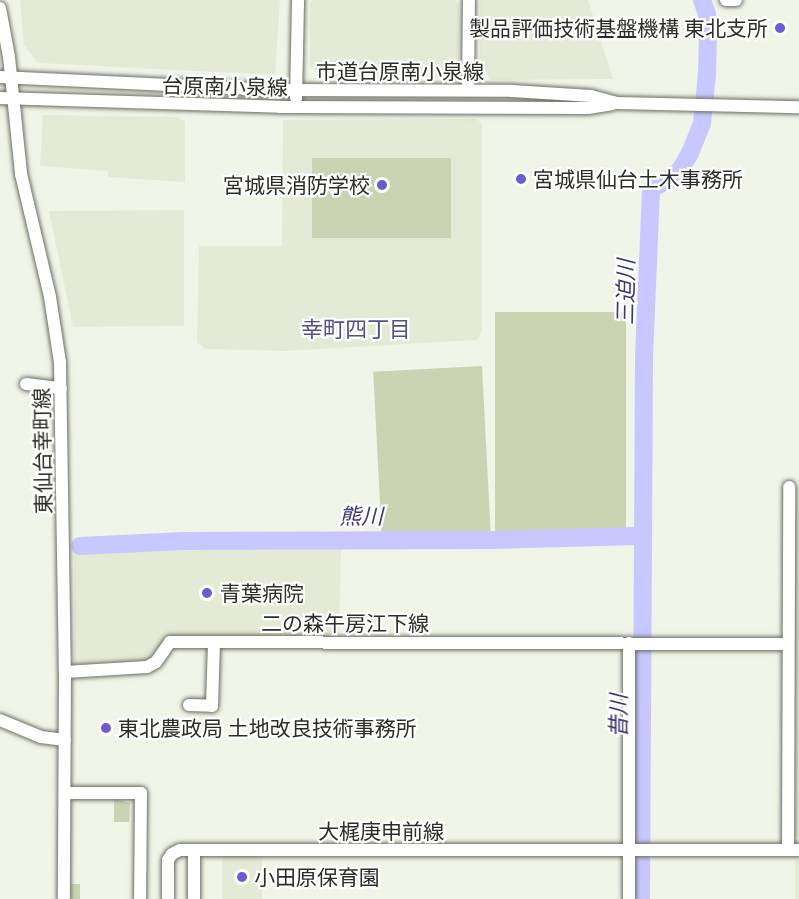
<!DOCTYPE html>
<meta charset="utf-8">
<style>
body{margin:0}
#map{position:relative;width:799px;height:899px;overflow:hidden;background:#f1f5e8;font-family:"Exo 2","Noto Sans JP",sans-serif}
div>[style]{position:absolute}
.built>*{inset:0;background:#e5ead6;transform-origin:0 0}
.green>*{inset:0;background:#cbd4b2;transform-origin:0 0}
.river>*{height:18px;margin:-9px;padding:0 9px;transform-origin:9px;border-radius:9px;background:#c9c7ff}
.roads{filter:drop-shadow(0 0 2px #6c6f64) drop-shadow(0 0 2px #6c6f64)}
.minor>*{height:12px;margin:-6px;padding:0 6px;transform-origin:6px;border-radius:6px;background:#fff}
.dots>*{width:16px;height:16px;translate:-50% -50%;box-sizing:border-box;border:3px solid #fff;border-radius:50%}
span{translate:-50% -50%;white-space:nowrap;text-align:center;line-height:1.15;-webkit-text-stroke:4.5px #fff;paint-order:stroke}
.poi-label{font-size:21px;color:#2c2d28}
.right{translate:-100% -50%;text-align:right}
.left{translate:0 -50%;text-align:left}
.street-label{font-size:21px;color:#2c2d28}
.water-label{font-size:22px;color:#3d3576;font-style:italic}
.neighbourhood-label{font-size:22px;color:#544e8d}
</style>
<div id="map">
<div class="built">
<div style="clip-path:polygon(20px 0,280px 0,275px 75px,38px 63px,24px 45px)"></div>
<div style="clip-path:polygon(313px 0,455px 0,459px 5px,459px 67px,446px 78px,322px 78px,310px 66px,310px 3px)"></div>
<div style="clip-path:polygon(480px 0,588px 0,613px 79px,492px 80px,480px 67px)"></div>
<div style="clip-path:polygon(43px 115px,178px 117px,185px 122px,185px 182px,108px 177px,108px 171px,40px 166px)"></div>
<div style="clip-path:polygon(477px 119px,482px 124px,482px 331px,477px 340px,284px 351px,205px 349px,197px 342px,199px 246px,282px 246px,283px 120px)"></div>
<div style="clip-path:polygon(184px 210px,184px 326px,73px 327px,49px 211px)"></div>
<div style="left:795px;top:487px;width:4px;height:350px"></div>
<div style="clip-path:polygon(341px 546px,339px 637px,164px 642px,153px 657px,140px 662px,74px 664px,74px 548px)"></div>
<div style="left:222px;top:855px;width:40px;height:44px"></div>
<div style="left:795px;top:860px;width:4px;height:39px"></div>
</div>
<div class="green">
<div style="left:312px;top:158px;width:139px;height:80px"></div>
<div style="left:495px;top:312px;width:131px;height:219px"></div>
<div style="left:482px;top:366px;width:172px;height:109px;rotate:87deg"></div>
<div style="clip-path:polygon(114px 799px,130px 803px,129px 822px,114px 822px)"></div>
<div style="left:71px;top:884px;width:9px;height:15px"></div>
</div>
<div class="river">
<div style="left:80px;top:546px;width:103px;rotate:-2.8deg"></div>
<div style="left:183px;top:541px;width:310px;rotate:-0.2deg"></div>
<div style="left:493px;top:540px;width:145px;rotate:-1.6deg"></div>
<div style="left:638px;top:536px;width:6px;rotate:-31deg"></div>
<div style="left:641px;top:899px;width:542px;rotate:-89.68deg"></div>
<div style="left:644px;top:357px;width:168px;rotate:-87.6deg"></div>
<div style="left:651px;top:189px;width:30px;rotate:-28deg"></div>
<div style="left:677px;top:175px;width:26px;rotate:-59deg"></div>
<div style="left:690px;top:153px;width:32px;rotate:-68deg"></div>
<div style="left:702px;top:123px;width:49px;rotate:-84.2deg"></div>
<div style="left:707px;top:74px;width:42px;rotate:-88.6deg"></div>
<div style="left:708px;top:32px;width:18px;rotate:-93deg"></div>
<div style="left:707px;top:14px;width:15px;rotate:-110deg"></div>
</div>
<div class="roads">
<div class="minor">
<div style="left:726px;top:0;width:10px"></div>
<div style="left:0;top:8px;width:50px;rotate:79.6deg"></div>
<div style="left:9px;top:57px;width:118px;rotate:84.1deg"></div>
<div style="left:21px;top:174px;width:126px;rotate:76.7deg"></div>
<div style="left:50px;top:297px;width:66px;rotate:81.3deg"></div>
<div style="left:60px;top:362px;width:310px;rotate:89.1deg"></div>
<div style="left:65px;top:672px;width:227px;rotate:90.3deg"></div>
<div style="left:0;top:77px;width:280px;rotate:2.7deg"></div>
<div style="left:280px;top:90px;width:232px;rotate:0.2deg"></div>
<div style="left:512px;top:91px;width:79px;rotate:3.6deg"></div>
<div style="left:591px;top:96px;width:27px;rotate:15deg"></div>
<div style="left:617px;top:103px;width:182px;rotate:1.3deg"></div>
<div style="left:468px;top:90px;width:90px;rotate:-89.4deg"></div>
<div style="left:0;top:98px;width:280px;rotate:1.8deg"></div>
<div style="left:280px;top:107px;width:308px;rotate:0.2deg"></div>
<div style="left:588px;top:108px;width:25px;rotate:-9deg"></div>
<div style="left:296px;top:98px;width:98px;rotate:-88.8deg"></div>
<div style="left:26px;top:384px;width:35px;rotate:7deg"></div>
<div style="left:629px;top:643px;width:256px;rotate:90deg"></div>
<div style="left:65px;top:672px;width:82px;rotate:-3.5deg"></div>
<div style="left:147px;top:667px;width:10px;rotate:-29deg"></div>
<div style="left:156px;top:662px;width:24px;rotate:-55deg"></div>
<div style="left:170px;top:642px;width:618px;rotate:0.19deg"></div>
<div style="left:189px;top:705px;width:23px;rotate:2deg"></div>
<div style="left:212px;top:706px;width:64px;rotate:-88.2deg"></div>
<div style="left:0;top:720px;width:44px;rotate:22.5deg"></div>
<div style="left:41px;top:737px;width:24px;rotate:7deg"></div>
<div style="left:65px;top:793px;width:76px"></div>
<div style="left:141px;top:793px;width:106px;rotate:90.5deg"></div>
<div style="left:194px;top:850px;width:49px;rotate:90deg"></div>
<div style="left:788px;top:850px;width:363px;rotate:-89.8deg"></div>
<div style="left:168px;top:899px;width:39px;rotate:-90deg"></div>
<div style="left:168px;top:860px;width:7px;rotate:-56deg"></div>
<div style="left:172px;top:854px;width:9px;rotate:-27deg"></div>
<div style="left:180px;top:850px;width:619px"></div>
</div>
</div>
<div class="dots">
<div style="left:780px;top:28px;background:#6d5bd5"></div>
<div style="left:521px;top:179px;background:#6d5bd5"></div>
<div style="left:382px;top:185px;background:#6d5bd5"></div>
<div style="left:207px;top:593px;background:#6d5bd5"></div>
<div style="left:106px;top:728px;background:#6d5bd5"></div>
<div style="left:242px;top:877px;background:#6d5bd5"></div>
</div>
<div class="poi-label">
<span class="right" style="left:768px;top:28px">製品評価技術基盤機構 東北支所</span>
<span class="left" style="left:533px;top:179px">宮城県仙台土木事務所</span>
<span class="right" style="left:370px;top:185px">宮城県消防学校</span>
<span class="left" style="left:220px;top:593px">青葉病院</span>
<span class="left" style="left:118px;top:728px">東北農政局 土地改良技術事務所</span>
<span class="left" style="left:254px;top:877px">小田原保育園</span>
</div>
<div class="street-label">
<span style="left:400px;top:71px">市道台原南小泉線</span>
<span style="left:225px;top:86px;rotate:1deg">台原南小泉線</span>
<span style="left:42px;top:451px;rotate:-91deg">東仙台幸町線</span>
<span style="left:345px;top:623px">二の森午房江下線</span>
<span style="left:381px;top:831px">大梶庚申前線</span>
</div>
<div class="water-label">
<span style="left:625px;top:292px;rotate:-89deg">三迫川</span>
<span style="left:361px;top:516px">熊川</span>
<span style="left:618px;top:716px;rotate:-90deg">昔川</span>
</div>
<div class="neighbourhood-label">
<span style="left:356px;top:329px">幸町四丁目</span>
</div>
</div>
